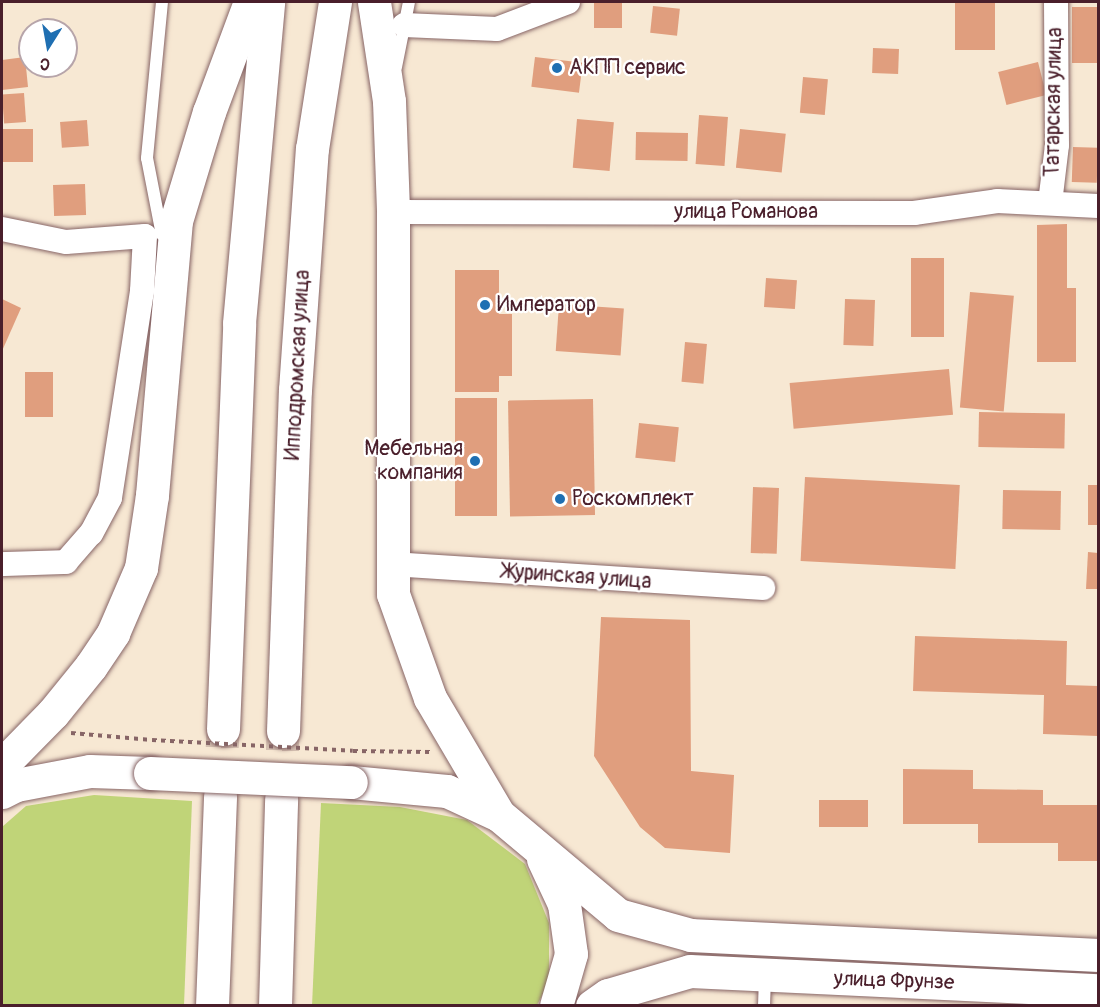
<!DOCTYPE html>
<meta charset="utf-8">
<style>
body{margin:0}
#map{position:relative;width:1100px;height:1007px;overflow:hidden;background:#f7e8d3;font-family:Pangolin,sans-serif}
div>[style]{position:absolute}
.green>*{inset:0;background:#c0d478}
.building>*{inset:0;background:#e09e7e;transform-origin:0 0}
.trunk-tunnel>*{height:33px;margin-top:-16.5px;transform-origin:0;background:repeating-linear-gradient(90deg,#d4c0b1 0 33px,transparent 0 49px)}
.path>*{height:4px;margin-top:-2px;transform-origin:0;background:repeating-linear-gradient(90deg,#876566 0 4.5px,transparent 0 9px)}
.roads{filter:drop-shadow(0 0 2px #876566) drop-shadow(0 0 2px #876566)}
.service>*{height:12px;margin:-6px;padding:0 6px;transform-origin:6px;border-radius:6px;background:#fff}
.minor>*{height:24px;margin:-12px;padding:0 12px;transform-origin:12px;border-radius:12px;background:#fff}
.secondary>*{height:33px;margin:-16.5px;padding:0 16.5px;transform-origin:16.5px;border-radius:16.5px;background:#fff}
.trunk>*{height:33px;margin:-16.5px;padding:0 16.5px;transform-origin:16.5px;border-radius:16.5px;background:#fff}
.path-bridge>*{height:4px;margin-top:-2px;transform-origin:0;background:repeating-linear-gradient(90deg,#876566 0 4.5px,transparent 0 9px)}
.bridges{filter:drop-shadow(0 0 2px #876566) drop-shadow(0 0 2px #876566)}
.secondary-bridge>*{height:33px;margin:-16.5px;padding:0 16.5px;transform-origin:16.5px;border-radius:16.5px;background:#fff}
.dots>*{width:16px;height:16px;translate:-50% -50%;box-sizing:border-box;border:3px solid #fff;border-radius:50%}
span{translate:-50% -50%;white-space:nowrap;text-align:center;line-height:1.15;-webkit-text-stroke:4.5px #fff;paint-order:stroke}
.poi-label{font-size:21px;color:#4a1f2b}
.left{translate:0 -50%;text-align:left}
.right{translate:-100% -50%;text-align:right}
.street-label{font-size:21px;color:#4a1f2b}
.frame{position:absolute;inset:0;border:3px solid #4a1f2b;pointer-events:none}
.north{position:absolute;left:18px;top:18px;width:60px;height:60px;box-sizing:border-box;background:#fff;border:2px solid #b7a5aa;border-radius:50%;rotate:191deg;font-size:16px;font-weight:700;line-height:24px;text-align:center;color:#4a1f2b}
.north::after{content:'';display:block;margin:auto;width:21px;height:27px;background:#1f6fb2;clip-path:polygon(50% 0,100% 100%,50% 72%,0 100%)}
</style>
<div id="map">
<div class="green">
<div style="clip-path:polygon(94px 795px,192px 801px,184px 1005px,2px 1005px,2px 827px,26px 806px)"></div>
<div style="clip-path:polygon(321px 803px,400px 807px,467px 820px,525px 864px,549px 923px,549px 982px,537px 1005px,312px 1006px)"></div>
</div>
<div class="building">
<div style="left:594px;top:2px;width:28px;height:26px"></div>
<div style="left:955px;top:2px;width:40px;height:48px"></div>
<div style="left:653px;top:6px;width:27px;height:27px;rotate:6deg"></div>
<div style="left:1098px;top:7px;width:56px;height:26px;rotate:90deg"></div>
<div style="left:873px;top:48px;width:26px;height:25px;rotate:2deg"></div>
<div style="clip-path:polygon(25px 57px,28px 87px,2px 90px,2px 60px)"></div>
<div style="left:535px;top:57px;width:48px;height:30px;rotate:7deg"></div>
<div style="left:1038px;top:62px;width:34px;height:41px;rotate:76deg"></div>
<div style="left:803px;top:77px;width:25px;height:36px;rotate:5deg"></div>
<div style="left:24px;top:93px;width:29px;height:22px;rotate:86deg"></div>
<div style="left:699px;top:115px;width:29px;height:49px;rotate:4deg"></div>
<div style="left:577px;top:119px;width:37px;height:49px;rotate:5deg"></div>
<div style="left:87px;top:120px;width:26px;height:27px;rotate:86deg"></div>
<div style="left:2px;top:129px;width:31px;height:33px"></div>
<div style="left:740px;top:129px;width:46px;height:39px;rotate:6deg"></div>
<div style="left:636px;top:132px;width:52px;height:28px;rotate:1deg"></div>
<div style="left:1073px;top:147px;width:25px;height:35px;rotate:2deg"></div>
<div style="left:85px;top:184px;width:31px;height:32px;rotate:88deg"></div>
<div style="clip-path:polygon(1067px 224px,1067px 288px,1076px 288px,1076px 362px,1037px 362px,1037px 225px)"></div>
<div style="left:944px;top:258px;width:79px;height:33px;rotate:90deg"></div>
<div style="clip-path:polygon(455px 270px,499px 270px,499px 314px,512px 314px,512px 376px,499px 376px,499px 392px,455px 392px)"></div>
<div style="left:766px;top:278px;width:31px;height:29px;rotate:4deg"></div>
<div style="left:970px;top:292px;width:44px;height:116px;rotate:5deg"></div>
<div style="clip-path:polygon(2px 299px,21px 308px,2px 351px)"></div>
<div style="left:845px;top:299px;width:30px;height:46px;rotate:2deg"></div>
<div style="left:559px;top:304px;width:65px;height:47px;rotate:4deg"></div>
<div style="left:685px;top:342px;width:22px;height:40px;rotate:5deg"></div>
<div style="left:949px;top:369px;width:46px;height:160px;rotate:85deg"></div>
<div style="left:53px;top:372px;width:45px;height:28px;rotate:90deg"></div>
<div style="left:455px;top:398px;width:42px;height:118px"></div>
<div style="left:593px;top:399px;width:116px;height:85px;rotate:89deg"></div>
<div style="left:979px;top:412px;width:86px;height:35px;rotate:1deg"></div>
<div style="left:639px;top:423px;width:40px;height:35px;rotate:6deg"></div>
<div style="left:805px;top:477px;width:155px;height:84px;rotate:3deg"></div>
<div style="left:1088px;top:485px;width:10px;height:40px"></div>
<div style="left:753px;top:487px;width:26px;height:66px;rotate:2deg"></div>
<div style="left:1003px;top:490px;width:58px;height:39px;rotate:1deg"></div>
<div style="clip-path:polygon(1088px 552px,1098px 553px,1098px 589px,1086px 589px)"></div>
<div style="clip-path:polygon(601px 617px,690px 620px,691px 771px,734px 775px,730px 853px,665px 848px,640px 827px,594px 756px)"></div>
<div style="clip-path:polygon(915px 636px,1067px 641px,1066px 685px,1098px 686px,1098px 736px,1043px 734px,1044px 695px,913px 691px)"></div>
<div style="clip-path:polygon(903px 769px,973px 770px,973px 789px,1043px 790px,1043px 805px,1098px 805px,1098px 861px,1058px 861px,1058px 843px,978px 843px,978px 824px,903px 824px)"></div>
<div style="left:819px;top:800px;width:49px;height:27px"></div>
</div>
<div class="trunk-tunnel">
<div style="left:220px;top:796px;width:67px;rotate:-87.4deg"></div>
<div style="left:281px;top:799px;width:68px;rotate:-88.3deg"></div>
</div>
<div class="path">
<div style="left:71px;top:733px;width:81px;rotate:4.9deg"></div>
<div style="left:353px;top:751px;width:77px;rotate:0.7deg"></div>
</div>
<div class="roads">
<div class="service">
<div style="left:162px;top:2px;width:157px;rotate:95.5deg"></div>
<div style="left:147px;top:158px;width:78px;rotate:79deg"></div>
<div style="left:396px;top:67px;width:66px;rotate:-78.7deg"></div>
<div style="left:764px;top:1006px;width:29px;rotate:-88deg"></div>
</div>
<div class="minor">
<div style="left:404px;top:25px;width:93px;rotate:2.5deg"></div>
<div style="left:497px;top:29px;width:76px;rotate:-20.8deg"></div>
<div style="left:1050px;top:203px;width:58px;rotate:-83.1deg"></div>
<div style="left:1057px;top:145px;width:143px;rotate:-90.4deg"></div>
<div style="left:393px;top:212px;width:521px;rotate:0.11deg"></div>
<div style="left:914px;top:213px;width:84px;rotate:-8.2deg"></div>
<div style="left:997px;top:201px;width:101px;rotate:2.8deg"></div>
<div style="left:2px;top:229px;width:65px;rotate:11.5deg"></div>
<div style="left:66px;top:242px;width:79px;rotate:-4.3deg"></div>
<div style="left:145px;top:236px;width:55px;rotate:93.1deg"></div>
<div style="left:142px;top:291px;width:209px;rotate:98.8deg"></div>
<div style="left:110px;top:498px;width:40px;rotate:118deg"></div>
<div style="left:91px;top:533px;width:38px;rotate:131deg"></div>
<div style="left:66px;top:562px;width:64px;rotate:178.2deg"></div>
<div style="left:392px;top:564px;width:372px;rotate:3.7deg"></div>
</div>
<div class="secondary">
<div style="left:351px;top:782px;width:96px;rotate:5.4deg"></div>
<div style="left:447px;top:791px;width:57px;rotate:24.8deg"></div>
<div style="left:499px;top:815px;width:155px;rotate:40deg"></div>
<div style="left:618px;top:915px;width:76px;rotate:15.3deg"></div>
<div style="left:691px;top:935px;width:407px;rotate:2.8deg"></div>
<div style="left:2px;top:792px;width:16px;rotate:-27deg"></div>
<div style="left:16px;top:785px;width:75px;rotate:-10.7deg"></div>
<div style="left:90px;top:771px;width:60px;rotate:1.9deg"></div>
<div style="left:543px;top:859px;width:50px;rotate:65deg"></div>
<div style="left:564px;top:904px;width:50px;rotate:82deg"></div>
<div style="left:571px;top:954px;width:54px;rotate:106.1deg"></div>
<div style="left:592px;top:1006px;width:19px;rotate:-35deg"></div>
<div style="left:608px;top:995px;width:85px;rotate:-16.3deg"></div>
<div style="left:690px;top:971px;width:408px;rotate:2.7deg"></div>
</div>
<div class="trunk">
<div style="left:374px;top:2px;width:100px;rotate:81.4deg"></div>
<div style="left:389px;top:101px;width:111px;rotate:87.9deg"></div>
<div style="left:393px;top:212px;width:382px;rotate:90deg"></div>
<div style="left:393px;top:594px;width:110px;rotate:70.4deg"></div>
<div style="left:430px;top:698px;width:136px;rotate:59.5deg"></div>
<div style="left:223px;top:729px;width:406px;rotate:-87.7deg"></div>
<div style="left:239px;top:323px;width:322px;rotate:-84.8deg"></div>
<div style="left:283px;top:731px;width:341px;rotate:-88deg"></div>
<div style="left:295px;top:390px;width:242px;rotate:-86deg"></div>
<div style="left:312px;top:149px;width:149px;rotate:-81.1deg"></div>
<div style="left:2px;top:765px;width:73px;rotate:-45.6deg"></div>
<div style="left:53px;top:713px;width:60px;rotate:-51deg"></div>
<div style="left:91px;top:666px;width:40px;rotate:-56deg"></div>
<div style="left:113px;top:633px;width:71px;rotate:-66.7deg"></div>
<div style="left:141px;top:568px;width:74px;rotate:-81.4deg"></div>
<div style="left:152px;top:495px;width:275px;rotate:-85deg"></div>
<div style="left:176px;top:221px;width:114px;rotate:-73.2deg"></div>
<div style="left:209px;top:112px;width:117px;rotate:-69.6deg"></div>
<div style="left:212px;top:1006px;width:210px;rotate:-87.8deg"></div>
<div style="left:275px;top:1006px;width:207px;rotate:-88.3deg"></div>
</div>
</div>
<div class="path-bridge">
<div style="left:152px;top:740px;width:201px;rotate:3.1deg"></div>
</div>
<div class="bridges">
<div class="secondary-bridge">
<div style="left:150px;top:773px;width:201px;rotate:2.6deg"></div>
</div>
</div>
<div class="dots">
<div style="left:557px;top:68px;background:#1f6fb2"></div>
<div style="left:485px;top:305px;background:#1f6fb2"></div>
<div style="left:475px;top:461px;background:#1f6fb2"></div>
<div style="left:560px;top:499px;background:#1f6fb2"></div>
</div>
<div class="poi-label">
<span class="left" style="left:569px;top:68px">АКПП сервис</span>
<span class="left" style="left:497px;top:305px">Император</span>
<span class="right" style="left:463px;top:461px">Мебельная<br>компания</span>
<span class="left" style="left:572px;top:499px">Роскомплект</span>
</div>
<div class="street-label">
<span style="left:1054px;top:102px;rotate:-89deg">Татарская улица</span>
<span style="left:746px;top:212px">улица Романова</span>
<span style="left:298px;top:365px;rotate:-87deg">Ипподромская улица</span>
<span style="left:577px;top:577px;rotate:4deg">Журинская улица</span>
<span style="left:894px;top:981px;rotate:2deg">улица Фрунзе</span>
</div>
<div class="frame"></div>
<div class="north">С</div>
</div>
